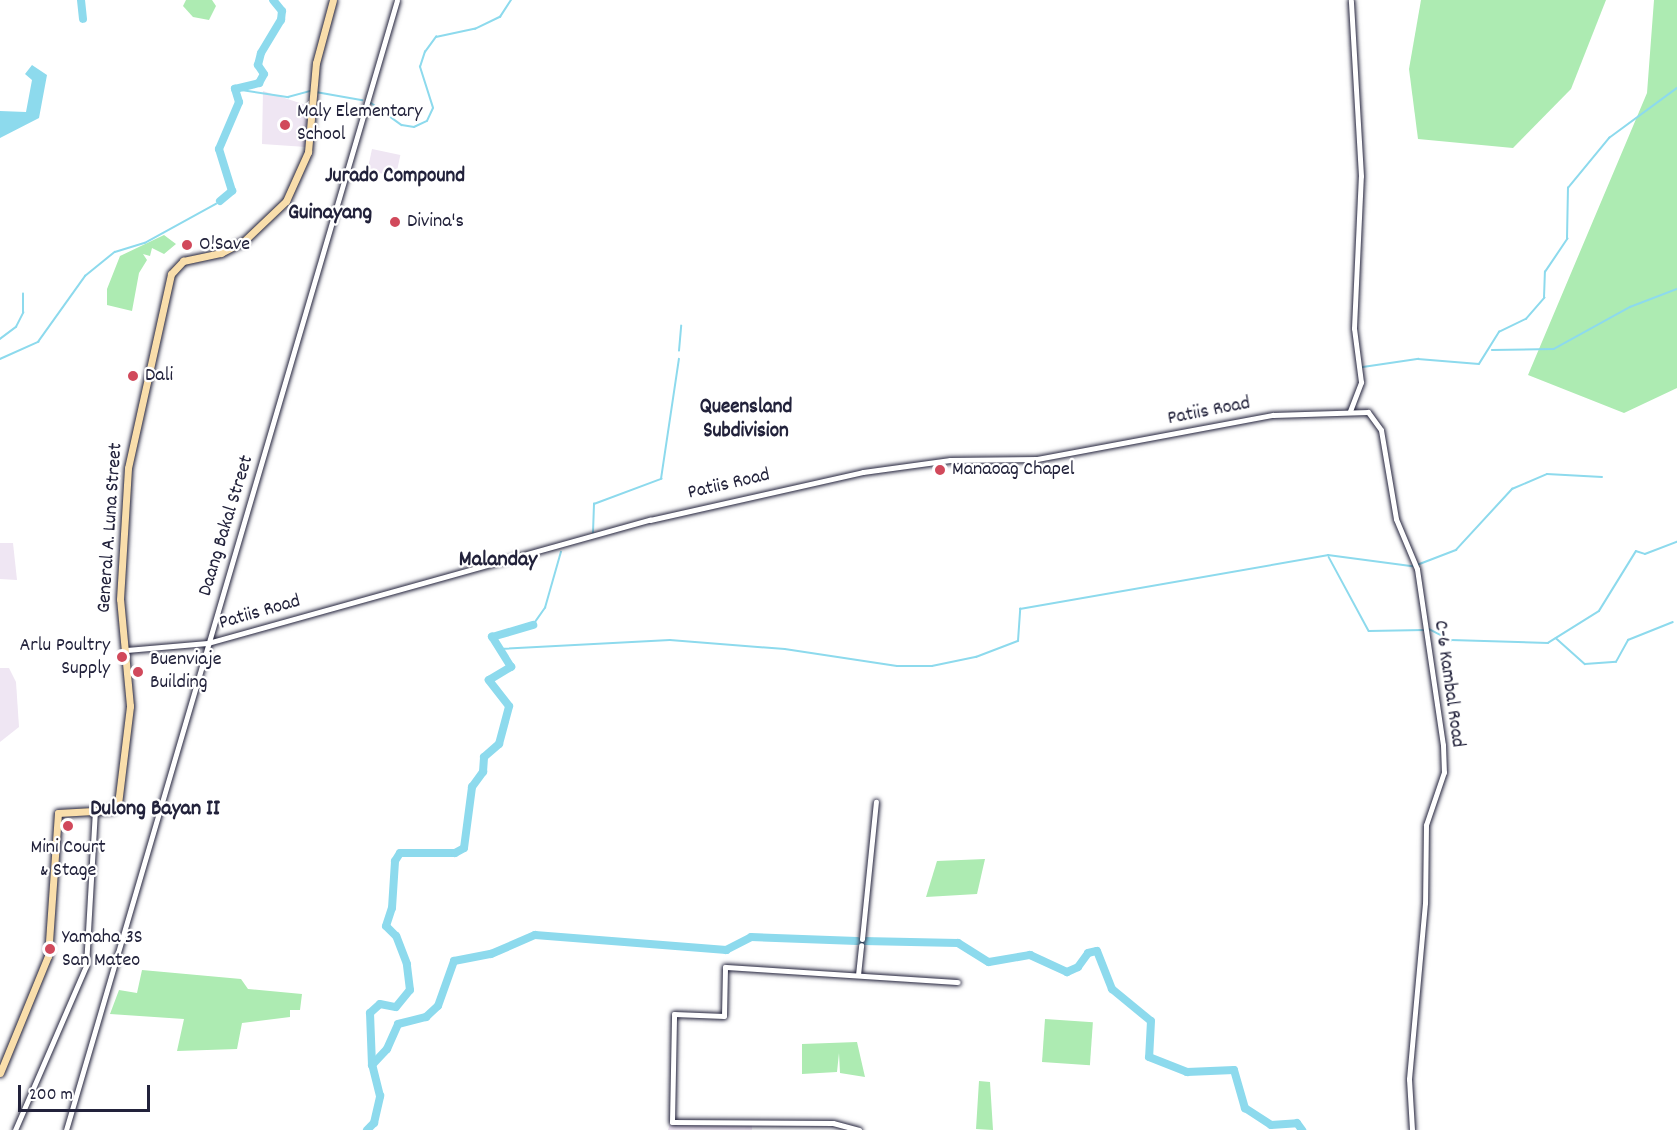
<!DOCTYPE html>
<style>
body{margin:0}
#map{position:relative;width:1677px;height:1130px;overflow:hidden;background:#fff;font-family:Dekko,sans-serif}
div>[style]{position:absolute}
.built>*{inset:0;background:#efe6f3;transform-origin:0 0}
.green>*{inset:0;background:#adebb2;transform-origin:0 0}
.water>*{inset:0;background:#8ddaed}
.stream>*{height:1.5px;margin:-0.75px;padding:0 0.75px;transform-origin:0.75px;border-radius:0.75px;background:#8ddaed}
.river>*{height:8px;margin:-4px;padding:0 4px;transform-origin:4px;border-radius:4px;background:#8ddaed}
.roads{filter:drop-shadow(0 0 2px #22223b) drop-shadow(0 0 2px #22223b)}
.tertiary>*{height:5px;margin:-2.5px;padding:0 2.5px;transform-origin:2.5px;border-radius:2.5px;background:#fff}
.primary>*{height:7px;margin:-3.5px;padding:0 3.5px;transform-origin:3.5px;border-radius:3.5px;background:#f9deab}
.dots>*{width:16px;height:16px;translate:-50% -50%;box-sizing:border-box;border:3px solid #fff;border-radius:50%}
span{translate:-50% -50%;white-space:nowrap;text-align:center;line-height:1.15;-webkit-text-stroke:4.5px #fff;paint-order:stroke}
.poi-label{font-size:20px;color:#22223b}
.left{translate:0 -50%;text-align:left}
.right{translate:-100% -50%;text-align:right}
.street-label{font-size:20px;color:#22223b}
.neighbourhood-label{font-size:21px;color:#22223b;font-weight:700}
.quarter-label{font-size:22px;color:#22223b;font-weight:700}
.scale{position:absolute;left:18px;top:1085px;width:132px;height:27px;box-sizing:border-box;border:3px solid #22223b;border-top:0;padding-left:8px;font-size:18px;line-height:21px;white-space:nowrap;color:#22223b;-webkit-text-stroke:4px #fff;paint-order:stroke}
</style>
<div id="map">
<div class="built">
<div style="clip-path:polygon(263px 91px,309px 106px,306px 147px,262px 144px)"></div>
<div style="left:372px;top:149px;width:29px;height:22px;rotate:12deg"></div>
<div style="clip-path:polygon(0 543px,13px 543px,17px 580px,0 579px)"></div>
<div style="clip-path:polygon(0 668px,9px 668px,16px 682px,19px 727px,0 742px)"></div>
<div style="clip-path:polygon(670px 1124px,752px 1125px,752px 1130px,668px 1130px)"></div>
</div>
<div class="green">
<div style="clip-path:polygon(186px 0,212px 0,216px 6px,209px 20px,193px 17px,183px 6px)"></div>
<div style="clip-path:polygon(1421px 0,1606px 0,1571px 89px,1513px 148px,1418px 139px,1409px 69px)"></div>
<div style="clip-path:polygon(1654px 0,1677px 0,1677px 388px,1624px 413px,1528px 375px,1647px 93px)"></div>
<div style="clip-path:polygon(164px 235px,176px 244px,164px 254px,152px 248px,150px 256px,143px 254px,147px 260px,139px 273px,132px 311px,107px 305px,107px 289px,120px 256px)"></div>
<div style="clip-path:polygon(985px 859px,977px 894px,926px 897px,937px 861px)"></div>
<div style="clip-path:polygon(142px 970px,241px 979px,248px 989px,302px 994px,300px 1010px,290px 1010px,290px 1017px,242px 1023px,237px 1049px,177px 1051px,184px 1019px,110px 1014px,119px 990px,137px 993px)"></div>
<div style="left:1045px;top:1019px;width:48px;height:43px;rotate:4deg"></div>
<div style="clip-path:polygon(857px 1042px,865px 1077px,840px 1073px,839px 1053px,837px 1072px,802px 1074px,802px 1044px)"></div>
<div style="clip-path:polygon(979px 1081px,990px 1082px,993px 1130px,976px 1129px)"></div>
</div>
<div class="water">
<div style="clip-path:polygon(32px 65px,47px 75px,39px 118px,0 138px,0 111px,26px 112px,32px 80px,25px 74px)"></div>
</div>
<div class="stream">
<div style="left:235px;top:89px;width:54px;rotate:8.6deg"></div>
<div style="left:288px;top:97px;width:24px;rotate:-15deg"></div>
<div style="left:316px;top:92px;width:47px;rotate:9.9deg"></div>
<div style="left:370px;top:102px;width:39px;rotate:36deg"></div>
<div style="left:402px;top:125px;width:12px;rotate:9deg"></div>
<div style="left:414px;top:127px;width:14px;rotate:-25deg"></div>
<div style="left:427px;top:121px;width:14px;rotate:-65deg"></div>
<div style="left:433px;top:108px;width:43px;rotate:-107.6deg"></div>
<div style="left:420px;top:67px;width:16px;rotate:-72deg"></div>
<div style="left:425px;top:52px;width:19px;rotate:-54deg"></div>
<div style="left:436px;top:37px;width:40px;rotate:-12deg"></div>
<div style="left:475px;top:29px;width:28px;rotate:-26deg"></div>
<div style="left:500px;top:17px;width:20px;rotate:-57deg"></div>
<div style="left:0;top:339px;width:20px;rotate:-37deg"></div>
<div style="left:16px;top:327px;width:16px;rotate:-63deg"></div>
<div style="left:23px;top:313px;width:19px;rotate:-90deg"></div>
<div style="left:1492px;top:350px;width:62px;rotate:-0.9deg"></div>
<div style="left:1554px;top:349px;width:87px;rotate:-28.9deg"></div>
<div style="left:1630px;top:307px;width:50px;rotate:-21deg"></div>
<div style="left:679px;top:351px;width:25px;rotate:-85deg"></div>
<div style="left:0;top:359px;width:42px;rotate:-24.1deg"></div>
<div style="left:38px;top:342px;width:81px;rotate:-54.5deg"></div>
<div style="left:85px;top:276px;width:38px;rotate:-39deg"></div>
<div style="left:115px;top:252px;width:31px;rotate:-17deg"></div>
<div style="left:145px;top:243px;width:81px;rotate:-28.8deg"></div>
<div style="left:1363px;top:367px;width:56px;rotate:-8.3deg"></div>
<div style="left:1418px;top:359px;width:61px;rotate:4.7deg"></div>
<div style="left:1479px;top:364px;width:38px;rotate:-58deg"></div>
<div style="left:1499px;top:332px;width:30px;rotate:-26deg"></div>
<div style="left:1526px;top:319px;width:28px;rotate:-49deg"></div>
<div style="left:1544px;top:298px;width:26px;rotate:-88deg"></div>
<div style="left:1545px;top:272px;width:40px;rotate:-56deg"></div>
<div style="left:1567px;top:239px;width:51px;rotate:-88.9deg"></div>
<div style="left:1568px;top:188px;width:65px;rotate:-50.6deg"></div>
<div style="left:1609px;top:138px;width:84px;rotate:-36.3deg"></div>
<div style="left:593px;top:533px;width:29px;rotate:-88deg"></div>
<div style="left:594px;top:504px;width:72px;rotate:-20.5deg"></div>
<div style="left:661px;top:479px;width:121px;rotate:-81.5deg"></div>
<div style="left:1329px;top:557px;width:84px;rotate:61.6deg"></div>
<div style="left:1369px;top:631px;width:55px;rotate:-1deg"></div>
<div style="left:1417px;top:565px;width:42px;rotate:-21deg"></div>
<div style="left:1456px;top:550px;width:83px;rotate:-47.4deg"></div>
<div style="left:1512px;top:489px;width:38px;rotate:-23deg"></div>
<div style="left:1547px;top:474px;width:55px;rotate:3.1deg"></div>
<div style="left:533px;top:625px;width:21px;rotate:-55deg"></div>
<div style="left:545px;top:608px;width:58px;rotate:-74.1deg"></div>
<div style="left:1429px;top:629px;width:25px;rotate:27deg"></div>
<div style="left:1451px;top:640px;width:97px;rotate:1.8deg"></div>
<div style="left:1548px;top:643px;width:60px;rotate:-32.1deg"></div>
<div style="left:1599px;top:611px;width:70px;rotate:-58.3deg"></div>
<div style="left:1636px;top:551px;width:9px;rotate:18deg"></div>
<div style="left:1645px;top:554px;width:34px;rotate:-21deg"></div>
<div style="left:1556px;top:638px;width:39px;rotate:42deg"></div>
<div style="left:1585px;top:664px;width:31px;rotate:-4deg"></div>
<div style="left:1616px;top:662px;width:25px;rotate:-61deg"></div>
<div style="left:1628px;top:640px;width:48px;rotate:-21.8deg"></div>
<div style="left:499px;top:649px;width:171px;rotate:-3deg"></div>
<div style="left:670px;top:640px;width:115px;rotate:4.5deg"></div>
<div style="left:785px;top:649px;width:113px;rotate:8.6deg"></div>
<div style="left:897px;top:666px;width:35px"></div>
<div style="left:932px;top:666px;width:45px;rotate:-11.6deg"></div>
<div style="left:976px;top:657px;width:45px;rotate:-20.9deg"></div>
<div style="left:1018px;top:641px;width:32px;rotate:-86deg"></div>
<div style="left:1020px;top:609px;width:313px;rotate:-9.9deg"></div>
<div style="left:1328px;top:555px;width:85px;rotate:7.5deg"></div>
</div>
<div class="river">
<div style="left:81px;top:0;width:19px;rotate:84deg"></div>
<div style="left:220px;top:201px;width:16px;rotate:-40deg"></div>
<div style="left:232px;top:191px;width:44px;rotate:-107.2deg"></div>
<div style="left:219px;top:149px;width:51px;rotate:-66.9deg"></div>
<div style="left:239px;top:102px;width:14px;rotate:-107deg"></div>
<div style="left:235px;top:89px;width:25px;rotate:-14deg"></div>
<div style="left:259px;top:83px;width:10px;rotate:-61deg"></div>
<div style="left:264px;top:74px;width:11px;rotate:-124deg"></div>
<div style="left:258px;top:65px;width:12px;rotate:-76deg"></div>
<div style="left:261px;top:53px;width:39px;rotate:-59deg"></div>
<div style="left:281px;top:20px;width:9px;rotate:-84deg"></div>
<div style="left:282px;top:11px;width:14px;rotate:-129deg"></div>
<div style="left:863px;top:941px;width:95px;rotate:1.2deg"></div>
<div style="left:958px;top:943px;width:36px;rotate:32deg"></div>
<div style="left:989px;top:962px;width:42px;rotate:-9.7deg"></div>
<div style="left:1030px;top:955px;width:41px;rotate:24.7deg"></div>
<div style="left:1067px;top:972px;width:12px;rotate:-24deg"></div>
<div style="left:1078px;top:967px;width:17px;rotate:-54deg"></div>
<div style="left:1088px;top:953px;width:9px;rotate:-13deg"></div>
<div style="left:1097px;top:951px;width:41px;rotate:68.5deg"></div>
<div style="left:1112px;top:989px;width:50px;rotate:39.4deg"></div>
<div style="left:1151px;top:1021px;width:36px;rotate:93deg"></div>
<div style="left:1149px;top:1057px;width:41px;rotate:21.5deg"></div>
<div style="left:1187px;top:1072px;width:47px;rotate:-2.4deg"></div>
<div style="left:1234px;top:1070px;width:40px;rotate:74deg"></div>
<div style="left:1245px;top:1108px;width:31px;rotate:33deg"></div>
<div style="left:1271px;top:1125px;width:26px;rotate:-4deg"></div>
<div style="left:1297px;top:1123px;width:9px;rotate:54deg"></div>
<div style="left:372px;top:1065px;width:22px;rotate:-47deg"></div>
<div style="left:387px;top:1049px;width:27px;rotate:-66deg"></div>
<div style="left:398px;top:1024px;width:29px;rotate:-14deg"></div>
<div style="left:426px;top:1017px;width:16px;rotate:-43deg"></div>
<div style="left:438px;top:1006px;width:48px;rotate:-70.4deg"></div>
<div style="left:454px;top:961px;width:38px;rotate:-11deg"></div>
<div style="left:491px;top:954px;width:48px;rotate:-23.4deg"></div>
<div style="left:535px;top:935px;width:192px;rotate:4.5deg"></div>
<div style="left:726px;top:950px;width:28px;rotate:-27deg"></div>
<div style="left:751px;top:937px;width:106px;rotate:2.2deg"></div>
<div style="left:367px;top:1130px;width:10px;rotate:-45deg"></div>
<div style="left:374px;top:1123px;width:28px;rotate:-77deg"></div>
<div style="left:380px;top:1096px;width:32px;rotate:-104deg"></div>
<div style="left:372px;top:1065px;width:52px;rotate:-92.2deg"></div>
<div style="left:370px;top:1013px;width:13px;rotate:-42deg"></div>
<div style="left:380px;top:1004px;width:16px;rotate:11deg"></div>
<div style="left:396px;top:1007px;width:22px;rotate:-51deg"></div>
<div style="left:410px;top:990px;width:26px;rotate:-97deg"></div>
<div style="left:407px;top:964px;width:30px;rotate:-111deg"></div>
<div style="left:396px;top:936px;width:14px;rotate:-135deg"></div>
<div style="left:386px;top:926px;width:19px;rotate:-72deg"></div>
<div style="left:392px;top:908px;width:47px;rotate:-86.3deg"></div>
<div style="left:395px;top:861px;width:9px;rotate:-58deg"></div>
<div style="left:400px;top:853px;width:55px"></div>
<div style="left:455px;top:853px;width:10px;rotate:-29deg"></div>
<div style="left:464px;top:848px;width:62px;rotate:-82.5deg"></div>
<div style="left:472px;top:787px;width:19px;rotate:-54deg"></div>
<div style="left:483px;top:772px;width:15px;rotate:-86deg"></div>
<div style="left:484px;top:757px;width:20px;rotate:-41deg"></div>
<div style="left:499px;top:744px;width:39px;rotate:-75deg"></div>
<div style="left:509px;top:706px;width:33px;rotate:-128deg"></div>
<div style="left:489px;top:680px;width:26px;rotate:-31deg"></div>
<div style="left:511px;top:667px;width:36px;rotate:-122deg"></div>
<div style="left:492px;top:637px;width:43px;rotate:-16.3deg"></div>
</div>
<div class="roads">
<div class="tertiary">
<div style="left:1350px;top:411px;width:31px;rotate:-69deg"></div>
<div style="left:1361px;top:382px;width:54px;rotate:-97.4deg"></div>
<div style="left:1354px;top:328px;width:152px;rotate:-87.4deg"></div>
<div style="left:1361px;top:176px;width:176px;rotate:-93.3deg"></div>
<div style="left:126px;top:650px;width:82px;rotate:-4.9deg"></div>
<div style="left:208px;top:643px;width:459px;rotate:-15.6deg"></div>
<div style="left:650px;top:520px;width:218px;rotate:-12.7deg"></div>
<div style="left:863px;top:472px;width:88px;rotate:-7.9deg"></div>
<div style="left:950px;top:460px;width:87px;rotate:-0.7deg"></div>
<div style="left:1037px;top:459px;width:240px;rotate:-10.6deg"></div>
<div style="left:1273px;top:415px;width:95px;rotate:-1.8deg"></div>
<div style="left:1368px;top:412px;width:22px;rotate:54deg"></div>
<div style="left:1381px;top:430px;width:90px;rotate:80.4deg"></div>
<div style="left:1396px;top:519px;width:54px;rotate:67.2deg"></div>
<div style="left:1417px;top:569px;width:178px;rotate:81.6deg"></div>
<div style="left:1443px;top:745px;width:27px;rotate:88deg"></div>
<div style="left:1444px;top:772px;width:56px;rotate:108.8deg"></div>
<div style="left:1426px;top:825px;width:78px;rotate:90.7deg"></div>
<div style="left:1425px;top:903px;width:177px;rotate:95.2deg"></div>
<div style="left:1409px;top:1079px;width:51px;rotate:86.6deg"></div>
<div style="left:862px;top:939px;width:138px;rotate:-84.2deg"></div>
<div style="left:858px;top:975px;width:30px;rotate:-84deg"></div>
<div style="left:15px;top:1130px;width:179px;rotate:-66.6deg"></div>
<div style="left:86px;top:966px;width:155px;rotate:-86.7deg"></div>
<div style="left:66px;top:1130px;width:1177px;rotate:-73.67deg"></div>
<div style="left:859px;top:1130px;width:27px;rotate:-165deg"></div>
<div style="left:833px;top:1123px;width:161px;rotate:-179.6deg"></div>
<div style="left:672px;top:1122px;width:108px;rotate:-88.9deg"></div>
<div style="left:674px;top:1014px;width:50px;rotate:2.3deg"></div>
<div style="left:724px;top:1016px;width:49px;rotate:-88.8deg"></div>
<div style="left:725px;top:967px;width:233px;rotate:3.7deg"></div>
</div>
<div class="primary">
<div style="left:0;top:1073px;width:126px;rotate:-67.7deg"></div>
<div style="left:48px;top:956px;width:143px;rotate:-86deg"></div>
<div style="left:58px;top:813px;width:53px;rotate:-3.2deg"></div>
<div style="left:111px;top:810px;width:9px;rotate:-41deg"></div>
<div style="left:118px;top:804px;width:99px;rotate:-83deg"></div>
<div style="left:130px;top:706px;width:107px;rotate:-95.3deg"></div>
<div style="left:120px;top:599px;width:131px;rotate:-86.5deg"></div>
<div style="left:128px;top:468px;width:199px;rotate:-77.5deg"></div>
<div style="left:171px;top:274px;width:18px;rotate:-47deg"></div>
<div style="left:183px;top:261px;width:39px;rotate:-12deg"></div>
<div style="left:221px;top:253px;width:26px;rotate:-28deg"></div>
<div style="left:244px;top:241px;width:58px;rotate:-43.6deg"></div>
<div style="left:286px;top:201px;width:54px;rotate:-65.8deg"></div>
<div style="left:308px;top:152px;width:89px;rotate:-84.9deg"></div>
<div style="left:316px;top:63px;width:65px;rotate:-74.9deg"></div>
</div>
</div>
<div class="dots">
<div style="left:285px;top:125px;background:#d1495b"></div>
<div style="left:395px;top:222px;background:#d1495b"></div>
<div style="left:187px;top:245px;background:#d1495b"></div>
<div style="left:133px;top:376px;background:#d1495b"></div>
<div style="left:940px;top:470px;background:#d1495b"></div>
<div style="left:122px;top:657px;background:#d1495b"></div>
<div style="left:138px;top:672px;background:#d1495b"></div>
<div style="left:68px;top:826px;background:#d1495b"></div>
<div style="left:50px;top:949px;background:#d1495b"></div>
</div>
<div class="poi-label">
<span class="left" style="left:297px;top:124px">Maly Elementary<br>School</span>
<span class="left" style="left:407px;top:222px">Divina's</span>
<span class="left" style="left:199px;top:245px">O!Save</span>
<span class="left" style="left:145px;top:376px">Dali</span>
<span class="left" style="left:952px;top:470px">Manaoag Chapel</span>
<span class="right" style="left:110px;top:658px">Arlu Poultry<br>Supply</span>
<span class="left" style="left:150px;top:672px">Buenviaje<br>Building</span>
<span style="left:68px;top:860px">Mini Court<br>&amp; Stage</span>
<span class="left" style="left:62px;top:950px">Yamaha 3S<br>San Mateo</span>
</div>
<div class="street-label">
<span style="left:1209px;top:412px;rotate:-11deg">Patiis Road</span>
<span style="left:729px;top:485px;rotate:-13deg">Patiis Road</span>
<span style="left:227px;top:526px;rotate:-73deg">Daang Bakal Street</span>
<span style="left:111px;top:528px;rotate:-86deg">General A. Luna Street</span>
<span style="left:260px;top:613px;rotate:-16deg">Patiis Road</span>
<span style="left:1448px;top:684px;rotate:82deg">C-6 Kambal Road</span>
</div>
<div class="neighbourhood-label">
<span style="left:395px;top:177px">Jurado Compound</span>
<span style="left:746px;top:420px">Queensland<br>Subdivision</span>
</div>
<div class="quarter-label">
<span style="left:330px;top:214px">Guinayang</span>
<span style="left:498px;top:561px">Malanday</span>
<span style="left:155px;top:810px">Dulong Bayan II</span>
</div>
<div class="scale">200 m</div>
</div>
